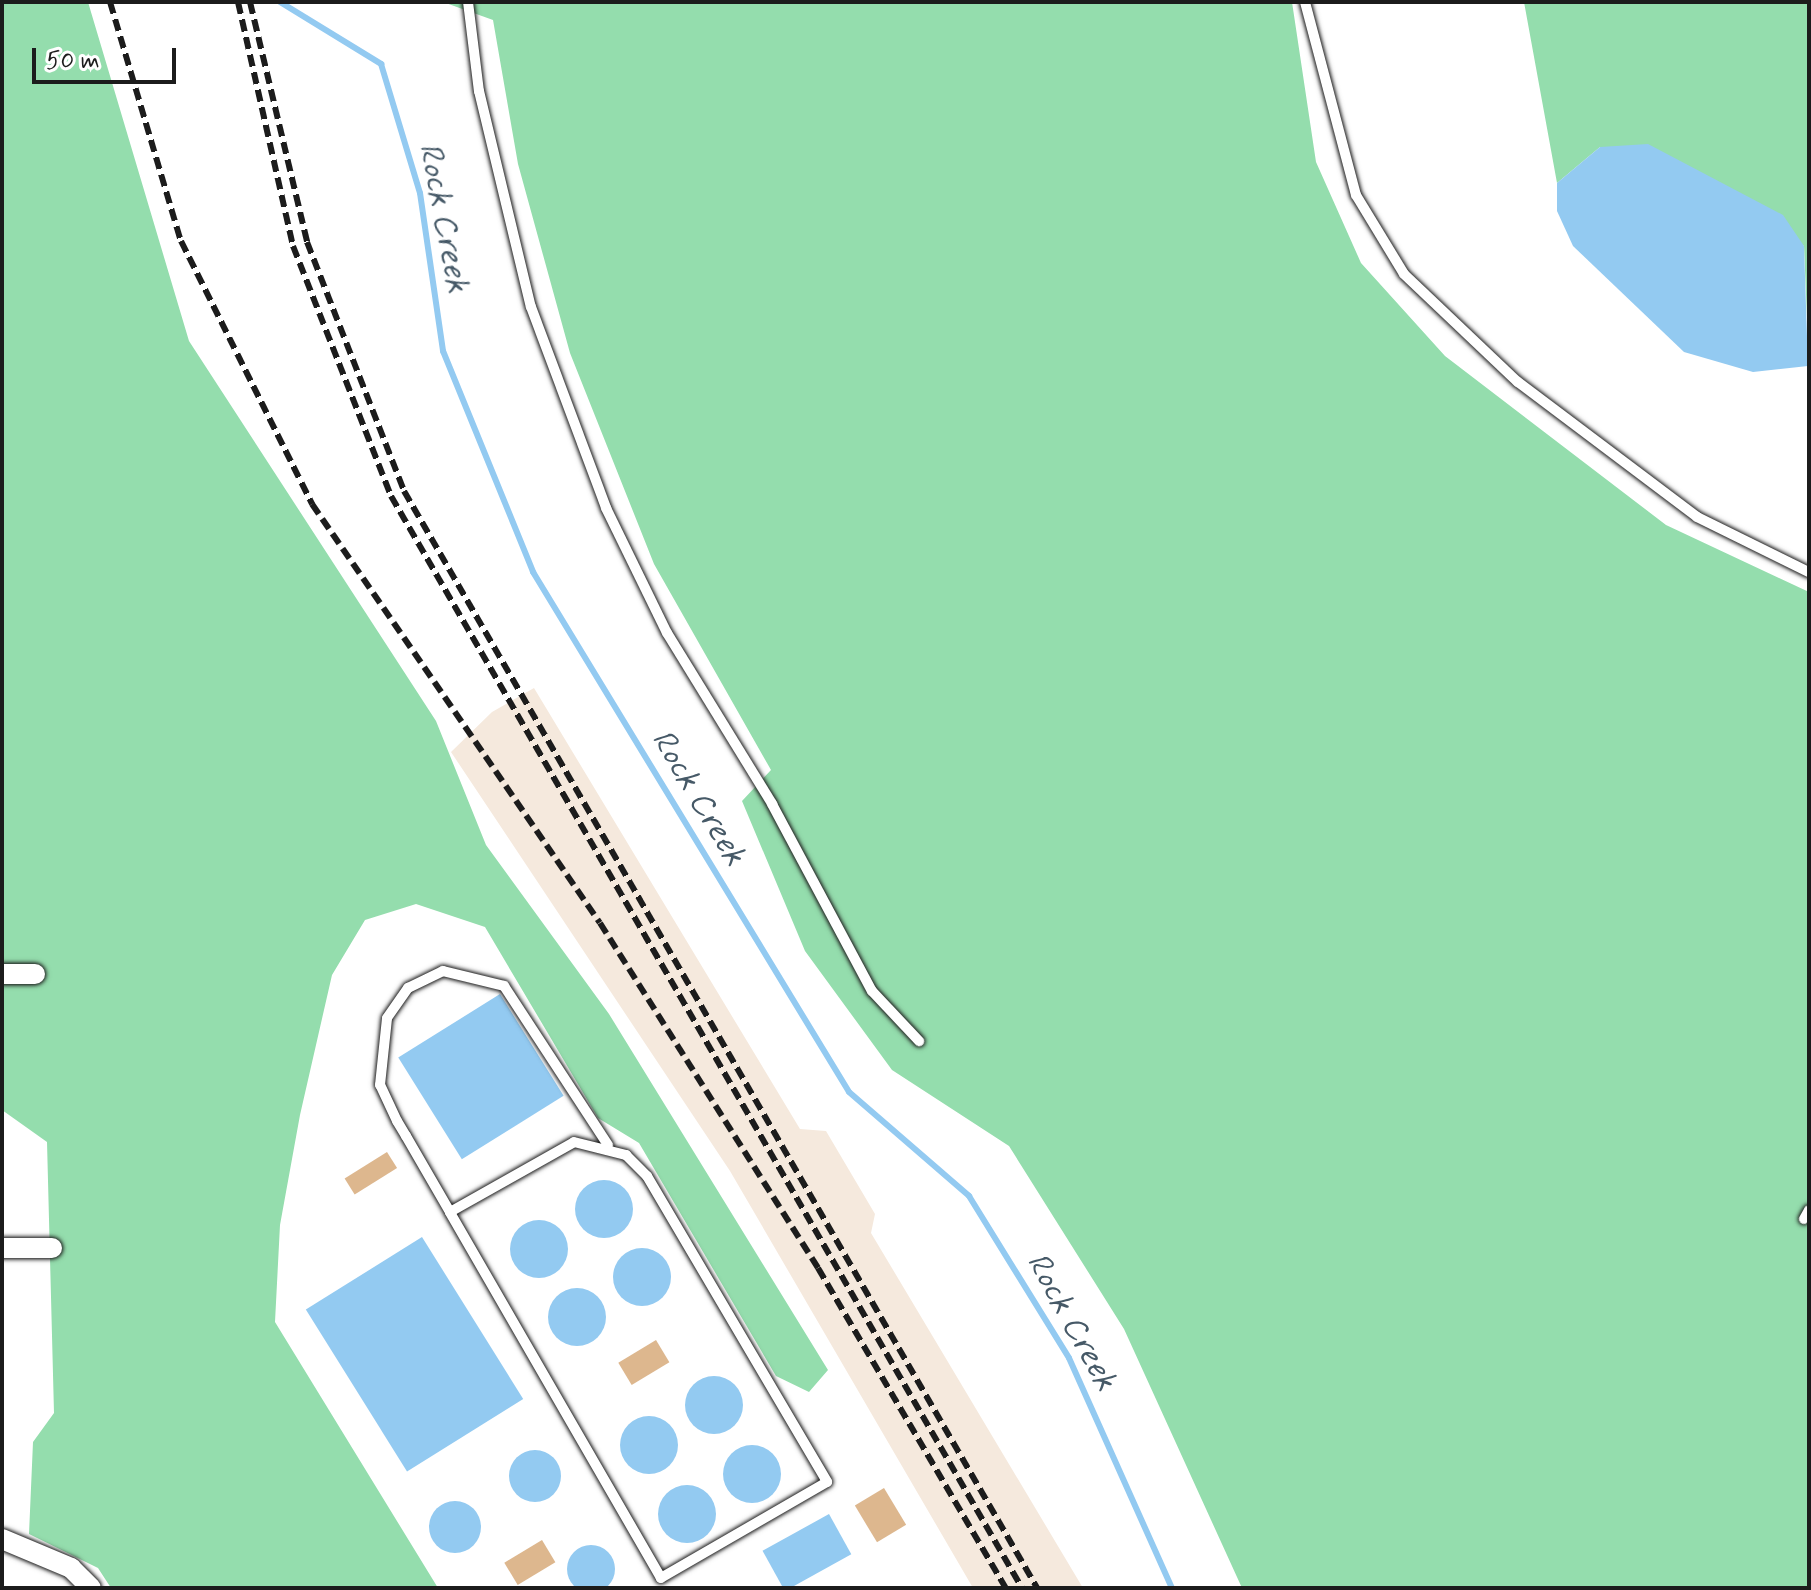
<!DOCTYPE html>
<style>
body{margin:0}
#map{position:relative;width:1811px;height:1590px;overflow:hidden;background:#fff;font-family:Mynerve,sans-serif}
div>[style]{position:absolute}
.built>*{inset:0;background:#f5e9dd}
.green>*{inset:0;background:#94ddad}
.water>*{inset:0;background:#93caf1;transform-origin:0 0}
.round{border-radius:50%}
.stream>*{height:6px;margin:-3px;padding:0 3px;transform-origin:3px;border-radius:3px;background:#93caf1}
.building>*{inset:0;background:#ddb78e;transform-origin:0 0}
.roads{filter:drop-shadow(0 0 2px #1c1c1c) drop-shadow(0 0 2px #1c1c1c)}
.lane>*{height:10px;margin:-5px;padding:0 5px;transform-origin:5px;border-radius:5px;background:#fff}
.street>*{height:20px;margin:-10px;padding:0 10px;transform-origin:10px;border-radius:10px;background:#fff}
.rail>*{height:6px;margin-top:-3px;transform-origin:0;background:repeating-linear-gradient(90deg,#1c1c1c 0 12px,transparent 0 18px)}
span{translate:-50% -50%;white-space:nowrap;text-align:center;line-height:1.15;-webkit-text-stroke:6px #fff;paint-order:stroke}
.water-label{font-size:32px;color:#465967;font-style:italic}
.frame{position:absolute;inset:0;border:4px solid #1c1c1c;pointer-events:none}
.scale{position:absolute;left:32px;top:48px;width:144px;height:36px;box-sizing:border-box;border:4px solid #1c1c1c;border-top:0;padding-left:10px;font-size:24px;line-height:28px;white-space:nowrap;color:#1c1c1c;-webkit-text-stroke:6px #fff;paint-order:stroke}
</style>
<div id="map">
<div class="built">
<div style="clip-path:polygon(534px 688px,800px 1129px,826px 1131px,875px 1214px,871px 1233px,1083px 1588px,973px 1588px,730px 1171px,451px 752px,492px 712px)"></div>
</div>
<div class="green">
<div style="clip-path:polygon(2px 2px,88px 2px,189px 341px,436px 721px,486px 845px,609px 1014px,828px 1370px,809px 1392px,776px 1376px,639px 1143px,598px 1118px,485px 927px,416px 904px,365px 920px,332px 975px,300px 1115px,280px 1225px,275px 1322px,438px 1588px,111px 1588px,98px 1568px,29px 1534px,33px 1442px,54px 1413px,47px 1142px,2px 1110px)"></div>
<div style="clip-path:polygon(443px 2px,1292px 2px,1316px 162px,1361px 263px,1445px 356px,1666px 525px,1809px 592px,1809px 1588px,1242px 1588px,1124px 1329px,1009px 1146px,892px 1070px,805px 951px,742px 801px,771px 770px,654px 564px,570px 353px,518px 164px,493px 20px)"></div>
<div style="clip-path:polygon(1524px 2px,1809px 2px,1809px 366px,1804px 246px,1600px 147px,1557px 183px)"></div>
</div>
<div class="water">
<div style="clip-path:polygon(1648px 144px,1783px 215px,1804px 246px,1808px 366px,1753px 372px,1684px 352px,1573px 246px,1557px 211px,1557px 183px,1600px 147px)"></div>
<div style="left:500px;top:994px;width:120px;height:120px;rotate:58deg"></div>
<div class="round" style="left:575px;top:1180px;width:58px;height:58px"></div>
<div class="round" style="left:510px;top:1220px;width:58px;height:58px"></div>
<div style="left:422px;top:1237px;width:191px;height:137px;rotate:58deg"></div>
<div class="round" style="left:613px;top:1248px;width:58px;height:58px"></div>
<div class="round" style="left:548px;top:1288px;width:58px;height:58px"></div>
<div class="round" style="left:685px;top:1376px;width:58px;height:58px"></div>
<div class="round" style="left:620px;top:1416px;width:58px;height:58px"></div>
<div class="round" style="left:723px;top:1445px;width:58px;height:58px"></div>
<div class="round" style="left:509px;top:1450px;width:52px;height:52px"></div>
<div class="round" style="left:658px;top:1485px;width:58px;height:58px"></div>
<div class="round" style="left:429px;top:1501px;width:52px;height:52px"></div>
<div style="left:829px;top:1514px;width:46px;height:76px;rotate:61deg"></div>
<div class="round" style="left:567px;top:1545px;width:48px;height:48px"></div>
</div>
<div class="stream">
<div style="left:280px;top:2px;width:119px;rotate:31.5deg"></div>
<div style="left:381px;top:64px;width:135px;rotate:73.2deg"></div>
<div style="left:420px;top:193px;width:160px;rotate:81.7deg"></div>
<div style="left:443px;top:351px;width:239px;rotate:67.8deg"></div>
<div style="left:533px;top:572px;width:608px;rotate:58.71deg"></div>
<div style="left:849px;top:1092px;width:159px;rotate:40.9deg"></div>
<div style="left:969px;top:1196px;width:190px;rotate:58.3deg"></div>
<div style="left:1069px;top:1358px;width:252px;rotate:65.9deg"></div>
</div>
<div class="building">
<div style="left:387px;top:1152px;width:19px;height:50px;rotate:58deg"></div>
<div style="left:656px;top:1340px;width:26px;height:44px;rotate:59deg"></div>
<div style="left:884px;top:1488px;width:43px;height:34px;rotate:59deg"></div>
<div style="left:542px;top:1540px;width:26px;height:44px;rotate:59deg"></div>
</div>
<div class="roads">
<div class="lane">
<div style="left:468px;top:2px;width:90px;rotate:83deg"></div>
<div style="left:479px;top:91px;width:222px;rotate:76.5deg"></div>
<div style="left:531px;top:307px;width:215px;rotate:69.5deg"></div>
<div style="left:606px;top:508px;width:139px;rotate:64deg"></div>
<div style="left:667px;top:633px;width:201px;rotate:58.4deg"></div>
<div style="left:772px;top:804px;width:212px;rotate:61.9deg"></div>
<div style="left:872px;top:991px;width:69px;rotate:46.8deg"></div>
<div style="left:1305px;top:2px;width:200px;rotate:75.2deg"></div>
<div style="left:1356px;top:195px;width:92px;rotate:58.7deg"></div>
<div style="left:1404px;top:274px;width:157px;rotate:43.5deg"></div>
<div style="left:1518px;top:382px;width:224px;rotate:37deg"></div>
<div style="left:1697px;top:517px;width:125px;rotate:26.2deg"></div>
<div style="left:450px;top:1212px;width:142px;rotate:-29.4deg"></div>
<div style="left:574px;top:1142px;width:54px;rotate:14deg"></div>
<div style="left:626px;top:1155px;width:30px;rotate:45deg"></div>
<div style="left:647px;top:1176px;width:355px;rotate:59.5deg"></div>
<div style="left:827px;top:1482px;width:192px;rotate:150deg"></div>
<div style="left:661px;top:1578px;width:422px;rotate:-120deg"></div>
<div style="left:450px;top:1212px;width:88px;rotate:-120.1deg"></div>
<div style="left:406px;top:1136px;width:17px;rotate:-121deg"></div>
<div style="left:397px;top:1121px;width:40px;rotate:-115deg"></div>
<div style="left:380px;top:1085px;width:67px;rotate:-84deg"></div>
<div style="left:387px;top:1018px;width:37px;rotate:-55deg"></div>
<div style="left:408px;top:988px;width:39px;rotate:-26deg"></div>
<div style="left:443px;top:971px;width:63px;rotate:13.8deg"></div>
<div style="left:504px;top:986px;width:190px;rotate:56.8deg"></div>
<div style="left:1804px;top:1219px;width:10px;rotate:-61deg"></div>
</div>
<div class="street">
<div style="left:2px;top:974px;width:33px"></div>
<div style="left:2px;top:1248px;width:50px"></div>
<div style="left:2px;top:1539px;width:75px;rotate:22.8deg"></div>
<div style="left:71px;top:1568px;width:28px;rotate:45deg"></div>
</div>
</div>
<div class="rail">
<div style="left:110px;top:2px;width:249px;rotate:73.5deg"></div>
<div style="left:181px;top:241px;width:294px;rotate:63.5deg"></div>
<div style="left:312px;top:504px;width:508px;rotate:55.5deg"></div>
<div style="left:600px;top:923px;width:408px;rotate:57.7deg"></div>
<div style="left:818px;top:1268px;width:371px;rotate:59.6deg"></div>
<div style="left:238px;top:2px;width:250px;rotate:77.3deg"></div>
<div style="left:293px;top:246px;width:269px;rotate:68.6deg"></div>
<div style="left:391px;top:496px;width:1261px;rotate:59.98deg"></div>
<div style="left:250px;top:2px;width:247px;rotate:76.6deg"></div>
<div style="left:307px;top:242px;width:267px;rotate:68.7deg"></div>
<div style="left:404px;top:491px;width:1267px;rotate:60.01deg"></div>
</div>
<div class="water-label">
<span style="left:443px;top:218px;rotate:79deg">Rock Creek</span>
<span style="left:698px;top:798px;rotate:59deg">Rock Creek</span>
<span style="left:1071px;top:1322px;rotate:61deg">Rock Creek</span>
</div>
<div class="frame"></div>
<div class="scale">50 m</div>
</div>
